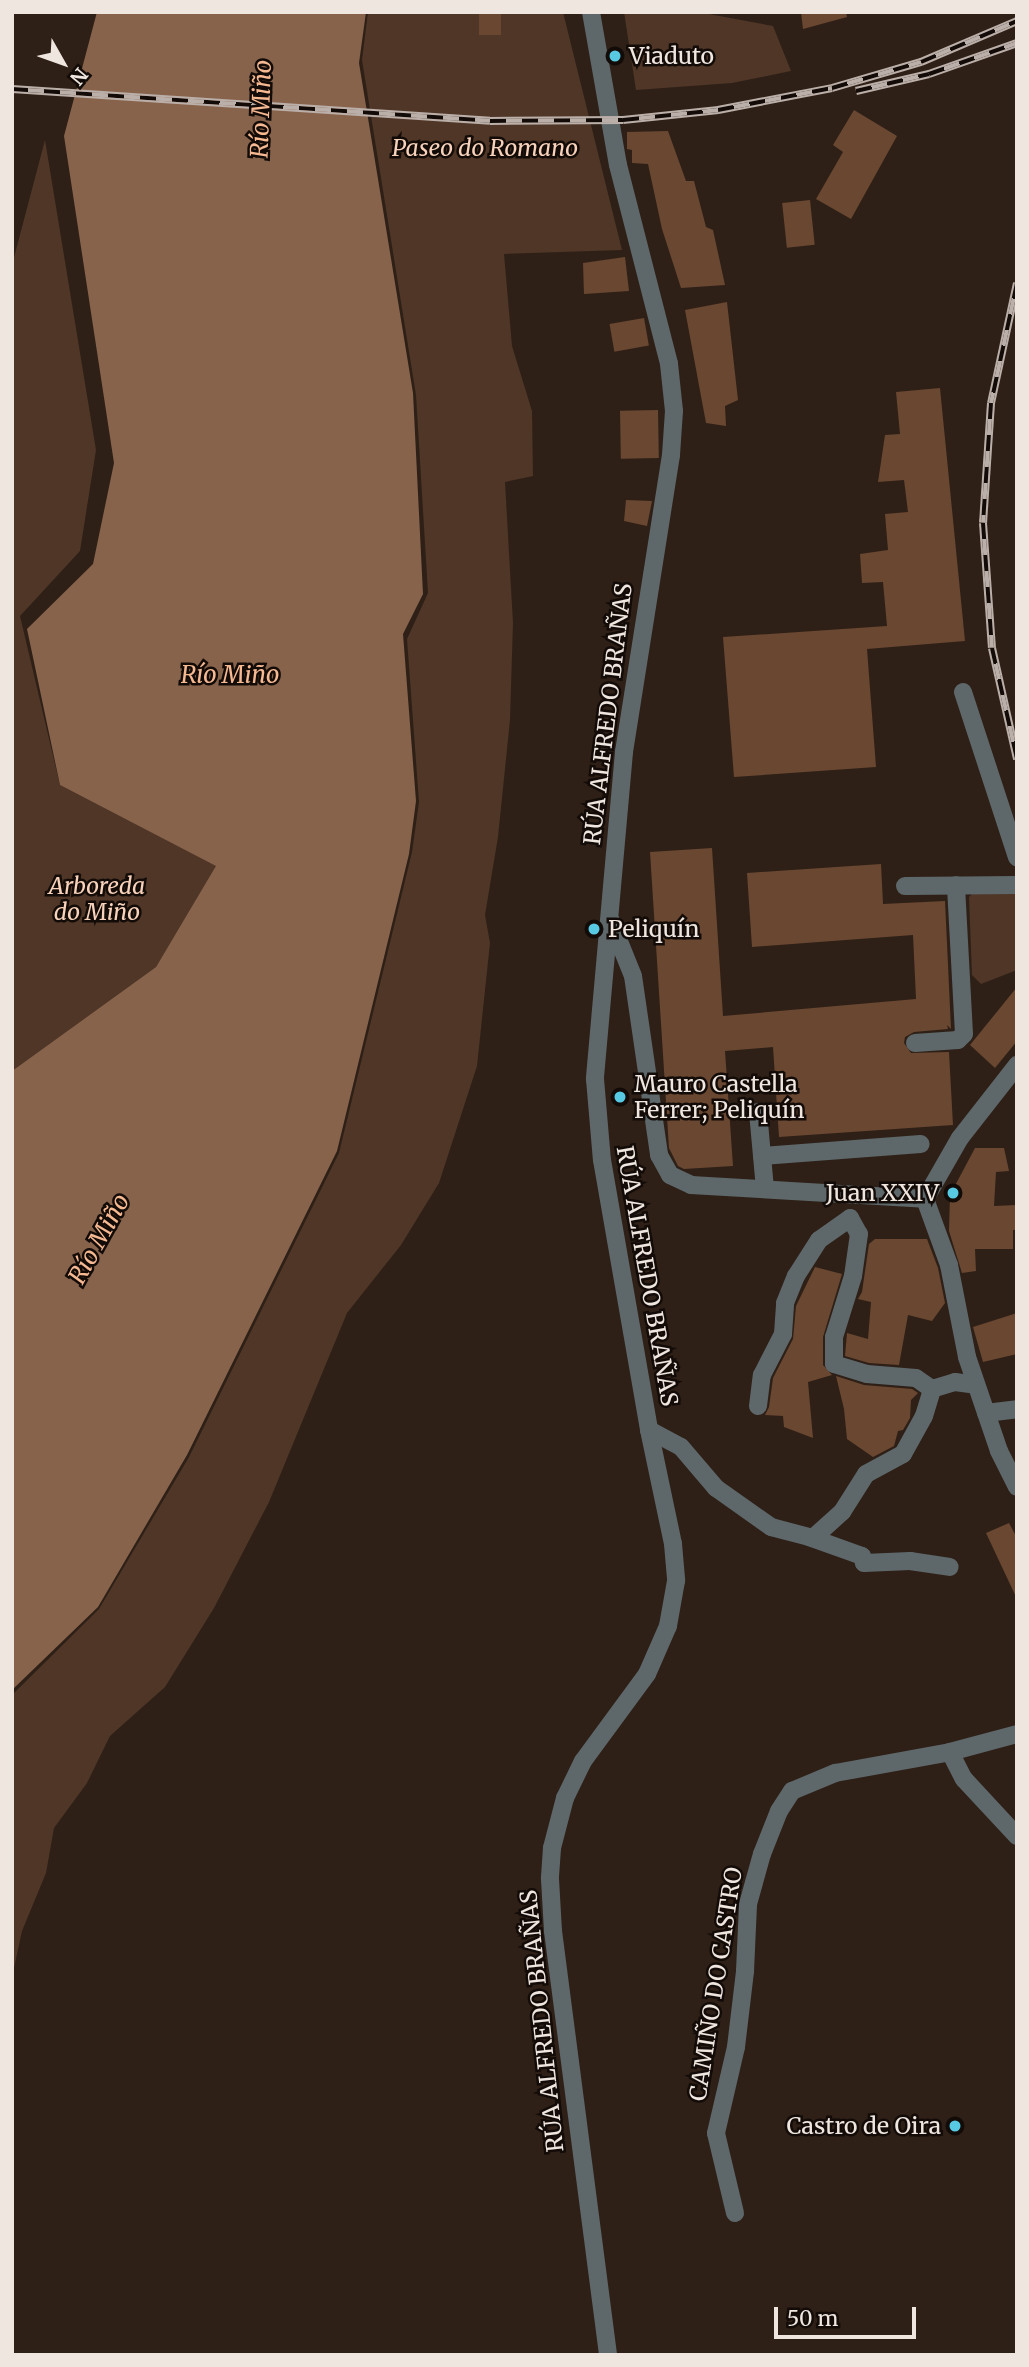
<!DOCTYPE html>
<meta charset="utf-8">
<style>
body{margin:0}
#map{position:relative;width:1029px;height:2367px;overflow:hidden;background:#2e2017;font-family:Merriweather,serif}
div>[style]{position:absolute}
.green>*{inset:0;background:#4f3627}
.water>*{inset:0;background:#88634c}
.building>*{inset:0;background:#6a4731;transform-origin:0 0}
.minor>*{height:18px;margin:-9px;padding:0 9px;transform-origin:9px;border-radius:9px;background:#5e686b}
.rail>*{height:8px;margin-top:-4px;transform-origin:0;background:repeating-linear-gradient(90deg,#120b07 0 16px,#bbafa9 0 32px);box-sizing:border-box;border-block:2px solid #bbafa9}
.dots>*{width:19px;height:19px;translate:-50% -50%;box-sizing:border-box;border:4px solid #120b07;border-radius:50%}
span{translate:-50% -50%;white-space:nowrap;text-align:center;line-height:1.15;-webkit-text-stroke:5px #120b07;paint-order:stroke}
.poi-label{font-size:23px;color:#f0e6e0}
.left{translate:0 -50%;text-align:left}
.right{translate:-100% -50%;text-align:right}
.park-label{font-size:23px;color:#f8d2ba;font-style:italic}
.street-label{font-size:23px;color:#f0e6e0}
.water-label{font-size:24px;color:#f7b992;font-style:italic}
.frame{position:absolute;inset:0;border:14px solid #f0e6e0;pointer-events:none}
.north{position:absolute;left:28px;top:28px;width:70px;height:70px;-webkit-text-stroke:5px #120b07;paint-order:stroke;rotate:130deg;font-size:19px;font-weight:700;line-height:28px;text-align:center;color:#f0e6e0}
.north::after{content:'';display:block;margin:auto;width:24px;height:32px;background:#f0e6e0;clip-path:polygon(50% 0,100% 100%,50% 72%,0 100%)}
.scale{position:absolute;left:774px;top:2307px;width:142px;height:32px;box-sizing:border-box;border:4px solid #f0e6e0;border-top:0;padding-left:9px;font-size:21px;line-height:24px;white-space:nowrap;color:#f0e6e0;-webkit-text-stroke:5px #120b07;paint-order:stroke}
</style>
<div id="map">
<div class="green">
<div style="clip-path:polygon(368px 12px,563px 12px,622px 250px,504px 254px,512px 346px,532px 411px,533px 476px,505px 482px,513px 623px,510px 720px,498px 837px,485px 915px,490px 943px,477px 1066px,439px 1183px,401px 1245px,347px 1313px,269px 1502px,214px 1608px,165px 1687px,110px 1736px,87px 1783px,54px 1828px,46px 1873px,22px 1931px,12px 1977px,12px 1695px,99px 1609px,189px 1457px,339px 1153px,412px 852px,419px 802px,407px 639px,428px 593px,416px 395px,362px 60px)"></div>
<div style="clip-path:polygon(624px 12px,698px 12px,773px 26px,791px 71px,732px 83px,636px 90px)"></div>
<div style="clip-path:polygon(45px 140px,96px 450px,80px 551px,20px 616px,60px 785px,217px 866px,156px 967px,12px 1071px,12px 265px)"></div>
<div style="clip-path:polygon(1011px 891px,1017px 894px,1017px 970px,981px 984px,972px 975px,969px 897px,972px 894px)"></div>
</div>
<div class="water">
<div style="clip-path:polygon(97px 12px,366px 12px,359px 63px,413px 393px,423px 594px,403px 634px,416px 801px,409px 854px,337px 1151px,187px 1455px,98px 1607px,12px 1690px,12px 1071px,156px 967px,216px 866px,60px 785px,27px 629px,93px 564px,114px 463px,64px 136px)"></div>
</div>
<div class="building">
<div style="left:479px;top:12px;width:22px;height:23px"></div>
<div style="clip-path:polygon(801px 12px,846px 12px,847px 17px,803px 29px)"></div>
<div style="clip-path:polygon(854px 110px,897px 136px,851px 219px,816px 199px,843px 152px,833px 145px)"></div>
<div style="clip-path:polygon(668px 131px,686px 181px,694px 181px,706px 227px,713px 230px,725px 285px,681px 288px,662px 229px,648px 164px,632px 163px,632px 150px,627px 149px,627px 132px)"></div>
<div style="left:810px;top:200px;width:45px;height:28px;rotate:84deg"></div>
<div style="clip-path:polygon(625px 257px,629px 291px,584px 294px,583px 263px)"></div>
<div style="clip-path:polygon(727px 302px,738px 400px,725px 406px,726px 426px,706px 423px,685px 310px)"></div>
<div style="left:644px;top:318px;width:28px;height:35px;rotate:80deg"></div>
<div style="clip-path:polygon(940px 388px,965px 641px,867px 649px,876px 767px,734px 777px,723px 637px,887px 626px,883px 582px,862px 583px,860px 554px,888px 550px,885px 514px,908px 512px,904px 480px,878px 482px,885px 435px,900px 434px,896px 392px)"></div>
<div style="left:658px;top:410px;width:48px;height:38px;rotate:89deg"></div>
<div style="clip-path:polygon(626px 500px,652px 501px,647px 526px,624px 521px)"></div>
<div style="clip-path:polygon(712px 848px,723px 1016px,916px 999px,913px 935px,752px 947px,747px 873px,881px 864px,883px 904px,945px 901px,951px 1029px,947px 1025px,948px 1029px,914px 1032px,905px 1037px,904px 1043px,911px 1053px,949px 1052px,953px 1125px,779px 1137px,773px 1047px,725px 1051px,733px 1166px,684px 1169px,678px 1166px,669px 1148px,650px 852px)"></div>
<div style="clip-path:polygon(1017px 987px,1017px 1041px,995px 1068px,970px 1045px)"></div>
<div style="clip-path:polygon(975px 1148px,1004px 1148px,1009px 1171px,996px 1172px,994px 1206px,1017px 1205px,1017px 1230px,1013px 1230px,1013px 1249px,975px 1249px,976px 1271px,962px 1273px,949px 1231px,950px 1195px)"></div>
<div style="clip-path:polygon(875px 1239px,927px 1239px,938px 1268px,945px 1303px,932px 1321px,908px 1315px,899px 1365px,869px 1363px,845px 1356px,847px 1333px,868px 1339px,871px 1302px,858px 1299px,862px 1292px,869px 1244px)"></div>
<div style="clip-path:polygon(815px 1267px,842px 1274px,823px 1337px,823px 1365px,832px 1375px,808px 1382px,813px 1438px,784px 1427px,783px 1416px,765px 1415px,769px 1407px,773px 1378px,793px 1339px,796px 1306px)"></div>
<div style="clip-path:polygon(1017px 1313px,1017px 1354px,983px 1362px,973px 1327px)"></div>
<div style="clip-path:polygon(836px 1376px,864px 1385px,912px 1389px,918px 1393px,911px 1400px,910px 1418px,903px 1430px,898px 1431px,894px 1446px,873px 1457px,847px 1439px,844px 1409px)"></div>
<div style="clip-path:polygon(1009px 1523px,1017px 1538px,1017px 1599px,986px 1533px)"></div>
</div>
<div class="minor">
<div style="left:591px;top:12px;width:155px;rotate:80deg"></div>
<div style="left:618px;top:165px;width:205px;rotate:75.6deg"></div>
<div style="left:669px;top:364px;width:47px;rotate:83.9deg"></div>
<div style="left:674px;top:411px;width:44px;rotate:93.9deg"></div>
<div style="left:671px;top:455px;width:301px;rotate:99deg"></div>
<div style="left:624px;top:752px;width:328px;rotate:95.1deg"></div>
<div style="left:595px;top:1079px;width:81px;rotate:85.1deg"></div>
<div style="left:602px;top:1160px;width:274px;rotate:80.1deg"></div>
<div style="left:649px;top:1430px;width:116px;rotate:78.1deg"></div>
<div style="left:673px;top:1544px;width:37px;rotate:85deg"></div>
<div style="left:676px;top:1581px;width:46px;rotate:100.1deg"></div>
<div style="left:668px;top:1626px;width:52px;rotate:113.6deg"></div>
<div style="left:647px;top:1674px;width:108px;rotate:126.3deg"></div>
<div style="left:583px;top:1761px;width:41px;rotate:115.9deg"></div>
<div style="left:565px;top:1798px;width:52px;rotate:104.6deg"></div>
<div style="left:552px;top:1848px;width:31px;rotate:94deg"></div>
<div style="left:550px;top:1879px;width:52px;rotate:86.7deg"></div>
<div style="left:553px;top:1931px;width:428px;rotate:82.6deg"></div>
<div style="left:963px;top:692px;width:174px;rotate:71.9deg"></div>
<div style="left:905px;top:886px;width:112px;rotate:-0.5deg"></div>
<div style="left:610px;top:919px;width:61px;rotate:68deg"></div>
<div style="left:633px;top:976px;width:181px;rotate:81.7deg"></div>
<div style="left:659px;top:1155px;width:23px;rotate:61deg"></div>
<div style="left:670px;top:1175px;width:23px;rotate:25deg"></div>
<div style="left:691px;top:1185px;width:234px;rotate:3.4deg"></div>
<div style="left:915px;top:1043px;width:43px;rotate:-4deg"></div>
<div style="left:958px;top:1040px;width:8px;rotate:-45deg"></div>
<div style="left:964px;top:1034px;width:149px;rotate:-93.1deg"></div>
<div style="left:758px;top:1112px;width:77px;rotate:84.8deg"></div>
<div style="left:762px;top:1156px;width:159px;rotate:-4.3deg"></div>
<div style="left:925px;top:1199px;width:70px;rotate:70deg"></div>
<div style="left:949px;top:1265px;width:94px;rotate:78.9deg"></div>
<div style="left:967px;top:1357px;width:99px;rotate:71.2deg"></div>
<div style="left:999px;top:1451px;width:40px;rotate:63.4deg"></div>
<div style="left:925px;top:1199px;width:70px;rotate:-60.2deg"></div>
<div style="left:960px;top:1138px;width:93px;rotate:-52deg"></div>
<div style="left:850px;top:1218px;width:18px;rotate:61deg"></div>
<div style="left:859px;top:1234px;width:42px;rotate:98.1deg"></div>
<div style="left:853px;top:1276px;width:64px;rotate:107.3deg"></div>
<div style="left:834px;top:1337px;width:27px;rotate:90deg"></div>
<div style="left:834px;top:1364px;width:34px;rotate:17deg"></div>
<div style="left:867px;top:1374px;width:49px;rotate:4.7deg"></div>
<div style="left:916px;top:1378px;width:19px;rotate:35deg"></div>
<div style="left:758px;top:1406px;width:31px;rotate:-83deg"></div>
<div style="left:762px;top:1375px;width:46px;rotate:-62.9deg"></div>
<div style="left:783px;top:1334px;width:31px;rotate:-86deg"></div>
<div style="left:785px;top:1303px;width:29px;rotate:-68deg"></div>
<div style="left:796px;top:1276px;width:43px;rotate:-57.4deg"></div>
<div style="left:819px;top:1240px;width:38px;rotate:-35deg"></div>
<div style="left:986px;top:1413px;width:31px;rotate:-7deg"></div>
<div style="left:649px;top:1430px;width:36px;rotate:28deg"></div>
<div style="left:681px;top:1447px;width:54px;rotate:49.5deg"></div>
<div style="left:716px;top:1488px;width:67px;rotate:35.3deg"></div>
<div style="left:771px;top:1527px;width:43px;rotate:14.7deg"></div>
<div style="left:813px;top:1538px;width:39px;rotate:-42deg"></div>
<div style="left:842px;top:1512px;width:45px;rotate:-57.7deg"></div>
<div style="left:866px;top:1474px;width:42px;rotate:-28.4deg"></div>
<div style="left:903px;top:1454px;width:43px;rotate:-61.1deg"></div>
<div style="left:924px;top:1416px;width:28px;rotate:-73deg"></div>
<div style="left:932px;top:1389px;width:24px;rotate:-17deg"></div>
<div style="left:955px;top:1382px;width:21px;rotate:8deg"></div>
<div style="left:809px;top:1537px;width:56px;rotate:19.7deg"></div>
<div style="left:862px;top:1556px;width:7px;rotate:74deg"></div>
<div style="left:864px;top:1563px;width:46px;rotate:-2.5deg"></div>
<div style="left:910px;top:1561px;width:40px;rotate:8.5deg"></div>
<div style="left:950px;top:1752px;width:30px;rotate:63deg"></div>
<div style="left:964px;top:1779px;width:78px;rotate:47.1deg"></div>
<div style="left:735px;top:2213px;width:82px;rotate:-103.4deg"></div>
<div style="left:716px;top:2133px;width:88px;rotate:-76.9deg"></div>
<div style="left:736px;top:2047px;width:77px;rotate:-83.2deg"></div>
<div style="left:745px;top:1971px;width:67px;rotate:-87.4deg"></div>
<div style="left:748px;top:1904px;width:52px;rotate:-74.4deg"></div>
<div style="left:762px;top:1854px;width:46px;rotate:-68.4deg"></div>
<div style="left:779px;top:1811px;width:24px;rotate:-57deg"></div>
<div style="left:792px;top:1791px;width:47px;rotate:-22.7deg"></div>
<div style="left:835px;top:1773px;width:117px;rotate:-10.3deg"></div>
<div style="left:950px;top:1752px;width:69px;rotate:-15deg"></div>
</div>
<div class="rail">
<div style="left:12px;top:89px;width:479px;rotate:3.8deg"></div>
<div style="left:490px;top:121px;width:133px;rotate:-0.4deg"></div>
<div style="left:623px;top:120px;width:96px;rotate:-6deg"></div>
<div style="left:718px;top:110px;width:116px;rotate:-10.9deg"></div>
<div style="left:832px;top:88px;width:93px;rotate:-16.3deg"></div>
<div style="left:921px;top:62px;width:104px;rotate:-23.1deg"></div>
<div style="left:856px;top:91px;width:75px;rotate:-13.1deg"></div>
<div style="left:929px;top:74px;width:93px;rotate:-19.4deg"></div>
<div style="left:1017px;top:283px;width:123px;rotate:102.2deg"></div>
<div style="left:991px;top:403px;width:120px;rotate:93.8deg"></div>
<div style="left:983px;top:523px;width:125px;rotate:85.9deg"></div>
<div style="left:992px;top:648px;width:114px;rotate:77.3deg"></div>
</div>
<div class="dots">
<div style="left:615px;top:56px;background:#58c9e3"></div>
<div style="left:594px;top:929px;background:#58c9e3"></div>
<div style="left:620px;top:1097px;background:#58c9e3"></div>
<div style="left:953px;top:1193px;background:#58c9e3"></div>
<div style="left:955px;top:2126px;background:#58c9e3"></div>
</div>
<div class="poi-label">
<span class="left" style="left:629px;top:56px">Viaduto</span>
<span class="left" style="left:608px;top:929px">Peliquín</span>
<span class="left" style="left:634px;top:1097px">Mauro Castella<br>Ferrer; Peliquín</span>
<span class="right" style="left:939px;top:1193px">Juan XXIV</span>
<span class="right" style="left:941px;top:2126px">Castro de Oira</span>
</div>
<div class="park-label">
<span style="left:485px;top:148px">Paseo do Romano</span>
<span style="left:97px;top:899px">Arboreda<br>do Miño</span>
</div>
<div class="street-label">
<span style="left:608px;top:714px;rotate:-83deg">RÚA ALFREDO BRAÑAS</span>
<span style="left:647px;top:1276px;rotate:80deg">RÚA ALFREDO BRAÑAS</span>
<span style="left:716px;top:1984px;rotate:-81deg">CAMIÑO DO CASTRO</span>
<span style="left:542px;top:2021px;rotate:-96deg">RÚA ALFREDO BRAÑAS</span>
</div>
<div class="water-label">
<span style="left:261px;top:109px;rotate:-88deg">Río Miño</span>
<span style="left:230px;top:675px">Río Miño</span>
<span style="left:99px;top:1239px;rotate:-61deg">Río Miño</span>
</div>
<div class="frame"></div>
<div class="north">N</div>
<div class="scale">50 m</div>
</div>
